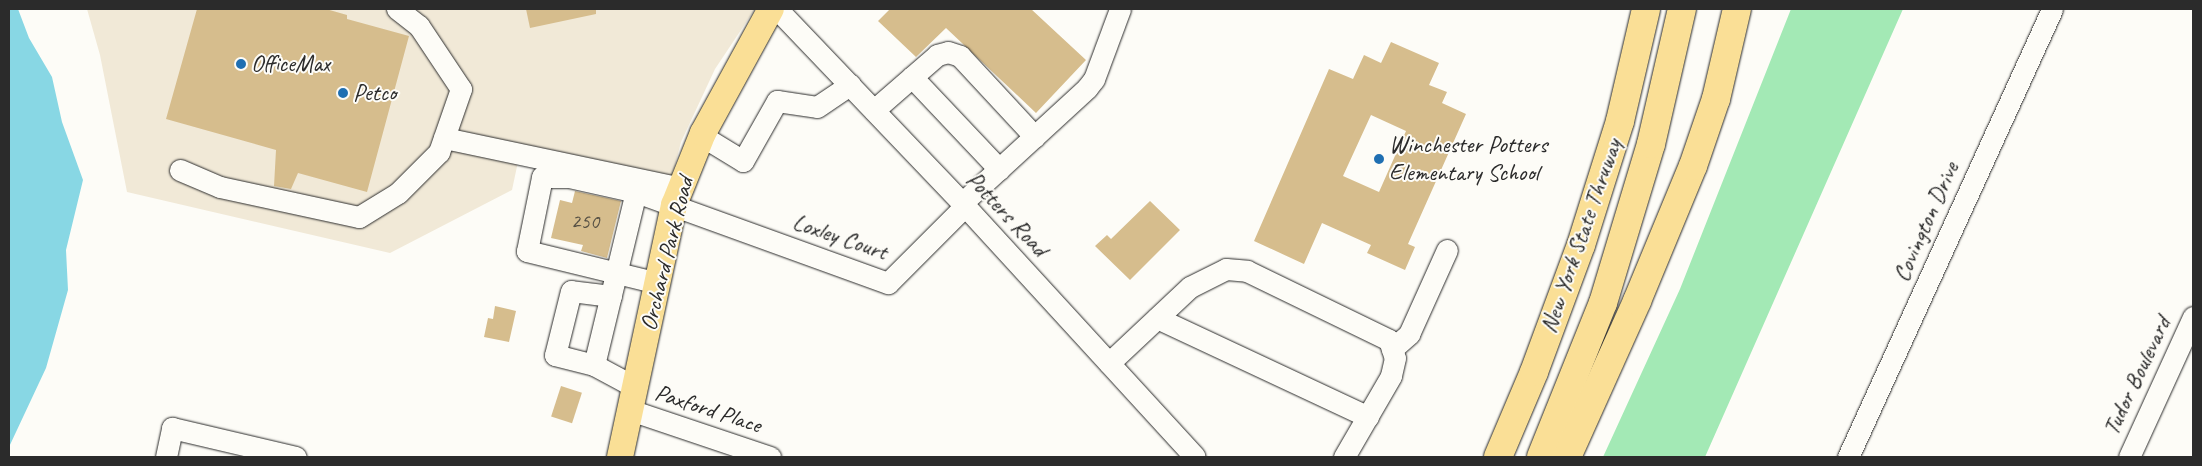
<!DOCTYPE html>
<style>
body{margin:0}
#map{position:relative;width:2202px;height:466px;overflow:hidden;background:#fdfcf7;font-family:Caveat,sans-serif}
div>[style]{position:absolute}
.built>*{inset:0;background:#f1e9d7}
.green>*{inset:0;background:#a3e9b5}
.water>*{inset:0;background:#88d7e4}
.building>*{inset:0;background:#d6bd8d;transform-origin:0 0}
.roads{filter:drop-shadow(0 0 1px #2b2b2b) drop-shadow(0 0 1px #2b2b2b)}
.minor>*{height:21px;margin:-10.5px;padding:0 10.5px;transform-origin:10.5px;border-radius:10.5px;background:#fdfcf7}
.major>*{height:26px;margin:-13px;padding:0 13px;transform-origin:13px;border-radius:13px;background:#fadf96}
.highway>*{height:28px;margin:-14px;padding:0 14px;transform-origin:14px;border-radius:14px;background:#fadf96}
.dots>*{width:14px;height:14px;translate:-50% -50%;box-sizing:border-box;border:2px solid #fdfcf7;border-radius:50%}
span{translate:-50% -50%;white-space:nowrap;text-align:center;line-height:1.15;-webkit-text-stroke:4px #fdfcf7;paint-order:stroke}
.number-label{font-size:21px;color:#565044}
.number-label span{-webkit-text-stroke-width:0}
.poi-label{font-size:24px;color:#2b2b2b}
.left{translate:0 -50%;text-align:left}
.street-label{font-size:24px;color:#2b2b2b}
.frame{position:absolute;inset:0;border:10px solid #2b2b2b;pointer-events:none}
</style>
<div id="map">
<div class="built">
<div style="clip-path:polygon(87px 9px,755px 9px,715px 69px,681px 142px,668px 192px,519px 157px,512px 190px,390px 253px,127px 192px,100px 55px)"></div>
</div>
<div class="green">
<div style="clip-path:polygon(1791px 9px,1903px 9px,1705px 457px,1603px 457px,1680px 289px)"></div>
</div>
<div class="water">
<div style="clip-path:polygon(9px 9px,18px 9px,29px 38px,52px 77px,62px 122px,83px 180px,66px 250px,68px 290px,46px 368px,9px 447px)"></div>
</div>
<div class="building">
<div style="clip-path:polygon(197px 9px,326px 9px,347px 15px,347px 19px,409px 36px,367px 192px,298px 173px,291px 189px,274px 186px,276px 150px,166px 119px)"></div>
<div style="clip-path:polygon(526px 9px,596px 9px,596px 14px,530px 28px)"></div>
<div style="clip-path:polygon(890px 9px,1031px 9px,1086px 60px,1036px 113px,946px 28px,916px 57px,878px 21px)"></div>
<div style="clip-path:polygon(evenodd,1391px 42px,1439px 63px,1429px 85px,1447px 92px,1442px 103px,1466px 114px,1408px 244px,1415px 247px,1405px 270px,1367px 253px,1371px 245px,1322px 223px,1304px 264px,1254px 241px,1329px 69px,1353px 79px,1364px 55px,1381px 63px,1391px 42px,1371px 115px,1406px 131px,1379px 192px,1343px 176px,1371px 115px)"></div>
<div style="clip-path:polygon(575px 191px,621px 201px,607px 258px,581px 251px,583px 245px,551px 238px,560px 200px,572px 203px)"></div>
<div style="clip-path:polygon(1150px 201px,1180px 230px,1130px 280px,1095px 246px,1107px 235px,1111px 239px)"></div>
<div style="clip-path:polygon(495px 306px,516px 311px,509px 342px,484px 337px,488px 318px,493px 319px)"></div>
<div style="left:561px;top:386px;width:22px;height:32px;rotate:18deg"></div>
</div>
<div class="roads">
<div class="minor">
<div style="left:777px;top:9px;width:272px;rotate:46.3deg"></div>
<div style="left:965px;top:206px;width:340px;rotate:47.5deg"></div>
<div style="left:912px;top:77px;width:33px;rotate:-41deg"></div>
<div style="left:937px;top:55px;width:11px;rotate:-15deg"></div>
<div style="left:948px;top:52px;width:13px;rotate:18deg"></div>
<div style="left:960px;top:56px;width:110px;rotate:47.2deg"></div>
<div style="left:874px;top:110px;width:50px;rotate:-41deg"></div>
<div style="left:912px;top:77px;width:127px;rotate:46.6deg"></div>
<div style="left:702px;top:136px;width:48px;rotate:31.4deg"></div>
<div style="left:743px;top:161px;width:69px;rotate:-60.5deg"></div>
<div style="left:777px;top:101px;width:40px;rotate:8.5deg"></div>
<div style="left:817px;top:107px;width:40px;rotate:-34deg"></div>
<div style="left:444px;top:138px;width:242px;rotate:11.9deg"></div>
<div style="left:180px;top:170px;width:43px;rotate:23deg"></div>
<div style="left:220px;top:187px;width:142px;rotate:12.2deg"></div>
<div style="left:359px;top:217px;width:46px;rotate:-31.6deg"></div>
<div style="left:398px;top:193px;width:58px;rotate:-45deg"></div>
<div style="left:439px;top:152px;width:67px;rotate:-70.8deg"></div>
<div style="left:461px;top:89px;width:76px;rotate:-123.7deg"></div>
<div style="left:419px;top:26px;width:28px;rotate:-142deg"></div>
<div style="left:962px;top:203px;width:170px;rotate:-42.6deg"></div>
<div style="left:1087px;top:88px;width:11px;rotate:-52deg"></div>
<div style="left:1094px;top:79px;width:75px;rotate:-69.6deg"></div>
<div style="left:658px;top:283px;width:135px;rotate:-166.3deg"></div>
<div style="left:527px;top:251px;width:76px;rotate:-78.5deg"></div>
<div style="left:542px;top:177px;width:27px"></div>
<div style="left:569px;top:177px;width:69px;rotate:12.6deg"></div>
<div style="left:636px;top:192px;width:268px;rotate:19.9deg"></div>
<div style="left:888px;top:283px;width:109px;rotate:-45deg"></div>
<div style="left:611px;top:296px;width:40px;rotate:-172.9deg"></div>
<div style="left:571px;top:291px;width:66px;rotate:104deg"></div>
<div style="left:555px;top:355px;width:40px;rotate:14.4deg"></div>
<div style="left:594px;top:365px;width:47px;rotate:28.2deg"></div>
<div style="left:1157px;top:318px;width:233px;rotate:25.1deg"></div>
<div style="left:1392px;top:349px;width:23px;rotate:-41deg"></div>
<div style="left:1409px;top:334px;width:92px;rotate:-65.7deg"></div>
<div style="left:1109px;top:363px;width:111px;rotate:-43.2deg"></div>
<div style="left:1190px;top:287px;width:40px;rotate:-26.6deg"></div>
<div style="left:1226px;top:269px;width:21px;rotate:5deg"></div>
<div style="left:1247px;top:271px;width:158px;rotate:25.9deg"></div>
<div style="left:1389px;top:340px;width:19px;rotate:72deg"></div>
<div style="left:1395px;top:358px;width:18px;rotate:103deg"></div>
<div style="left:1391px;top:376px;width:94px;rotate:120.1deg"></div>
<div style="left:594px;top:365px;width:178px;rotate:-76.4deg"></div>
<div style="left:630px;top:410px;width:148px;rotate:18.6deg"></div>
<div style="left:166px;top:457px;width:30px;rotate:-78deg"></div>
<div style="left:172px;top:428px;width:127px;rotate:13.2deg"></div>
<div style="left:1848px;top:457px;width:492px;rotate:-65.5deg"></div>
<div style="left:2129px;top:457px;width:154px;rotate:-65.4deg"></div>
</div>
<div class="major">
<div style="left:620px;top:457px;width:258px;rotate:-77.9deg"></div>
<div style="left:674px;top:205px;width:78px;rotate:-68.1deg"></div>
<div style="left:703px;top:133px;width:141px;rotate:-61.3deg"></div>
</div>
<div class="highway">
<div style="left:1498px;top:457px;width:92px;rotate:-67deg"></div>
<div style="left:1534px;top:372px;width:135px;rotate:-69.7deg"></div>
<div style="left:1581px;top:245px;width:130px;rotate:-72.5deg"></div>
<div style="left:1620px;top:121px;width:115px;rotate:-76.9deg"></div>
<div style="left:1541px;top:457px;width:166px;rotate:-68.1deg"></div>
<div style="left:1603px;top:303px;width:166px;rotate:-73.2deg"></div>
<div style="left:1651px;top:144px;width:139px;rotate:-77.1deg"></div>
<div style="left:1567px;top:457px;width:171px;rotate:-65.8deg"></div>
<div style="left:1637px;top:301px;width:146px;rotate:-67.5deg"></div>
<div style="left:1693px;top:166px;width:71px;rotate:-71.1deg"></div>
<div style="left:1716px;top:99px;width:92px;rotate:-76.9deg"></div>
</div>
</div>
<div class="dots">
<div style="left:241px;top:64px;background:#1f6fb2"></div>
<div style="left:343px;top:93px;background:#1f6fb2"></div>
<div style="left:1379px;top:159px;background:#1f6fb2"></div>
</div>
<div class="number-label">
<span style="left:585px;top:221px">250</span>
</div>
<div class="poi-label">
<span class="left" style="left:251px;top:64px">OfficeMax</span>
<span class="left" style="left:353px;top:93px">Petco</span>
<span class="left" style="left:1389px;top:159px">Winchester Potters<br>Elementary School</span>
</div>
<div class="street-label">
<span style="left:1007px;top:214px;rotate:47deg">Potters Road</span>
<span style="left:1926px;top:222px;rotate:-66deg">Covington Drive</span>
<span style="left:1581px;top:236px;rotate:-71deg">New York State Thruway</span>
<span style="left:840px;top:237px;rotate:19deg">Loxley Court</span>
<span style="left:667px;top:254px;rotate:-76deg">Orchard Park Road</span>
<span style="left:2137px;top:376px;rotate:-65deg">Tudor Boulevard</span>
<span style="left:708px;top:409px;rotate:18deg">Paxford Place</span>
</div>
<div class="frame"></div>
</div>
